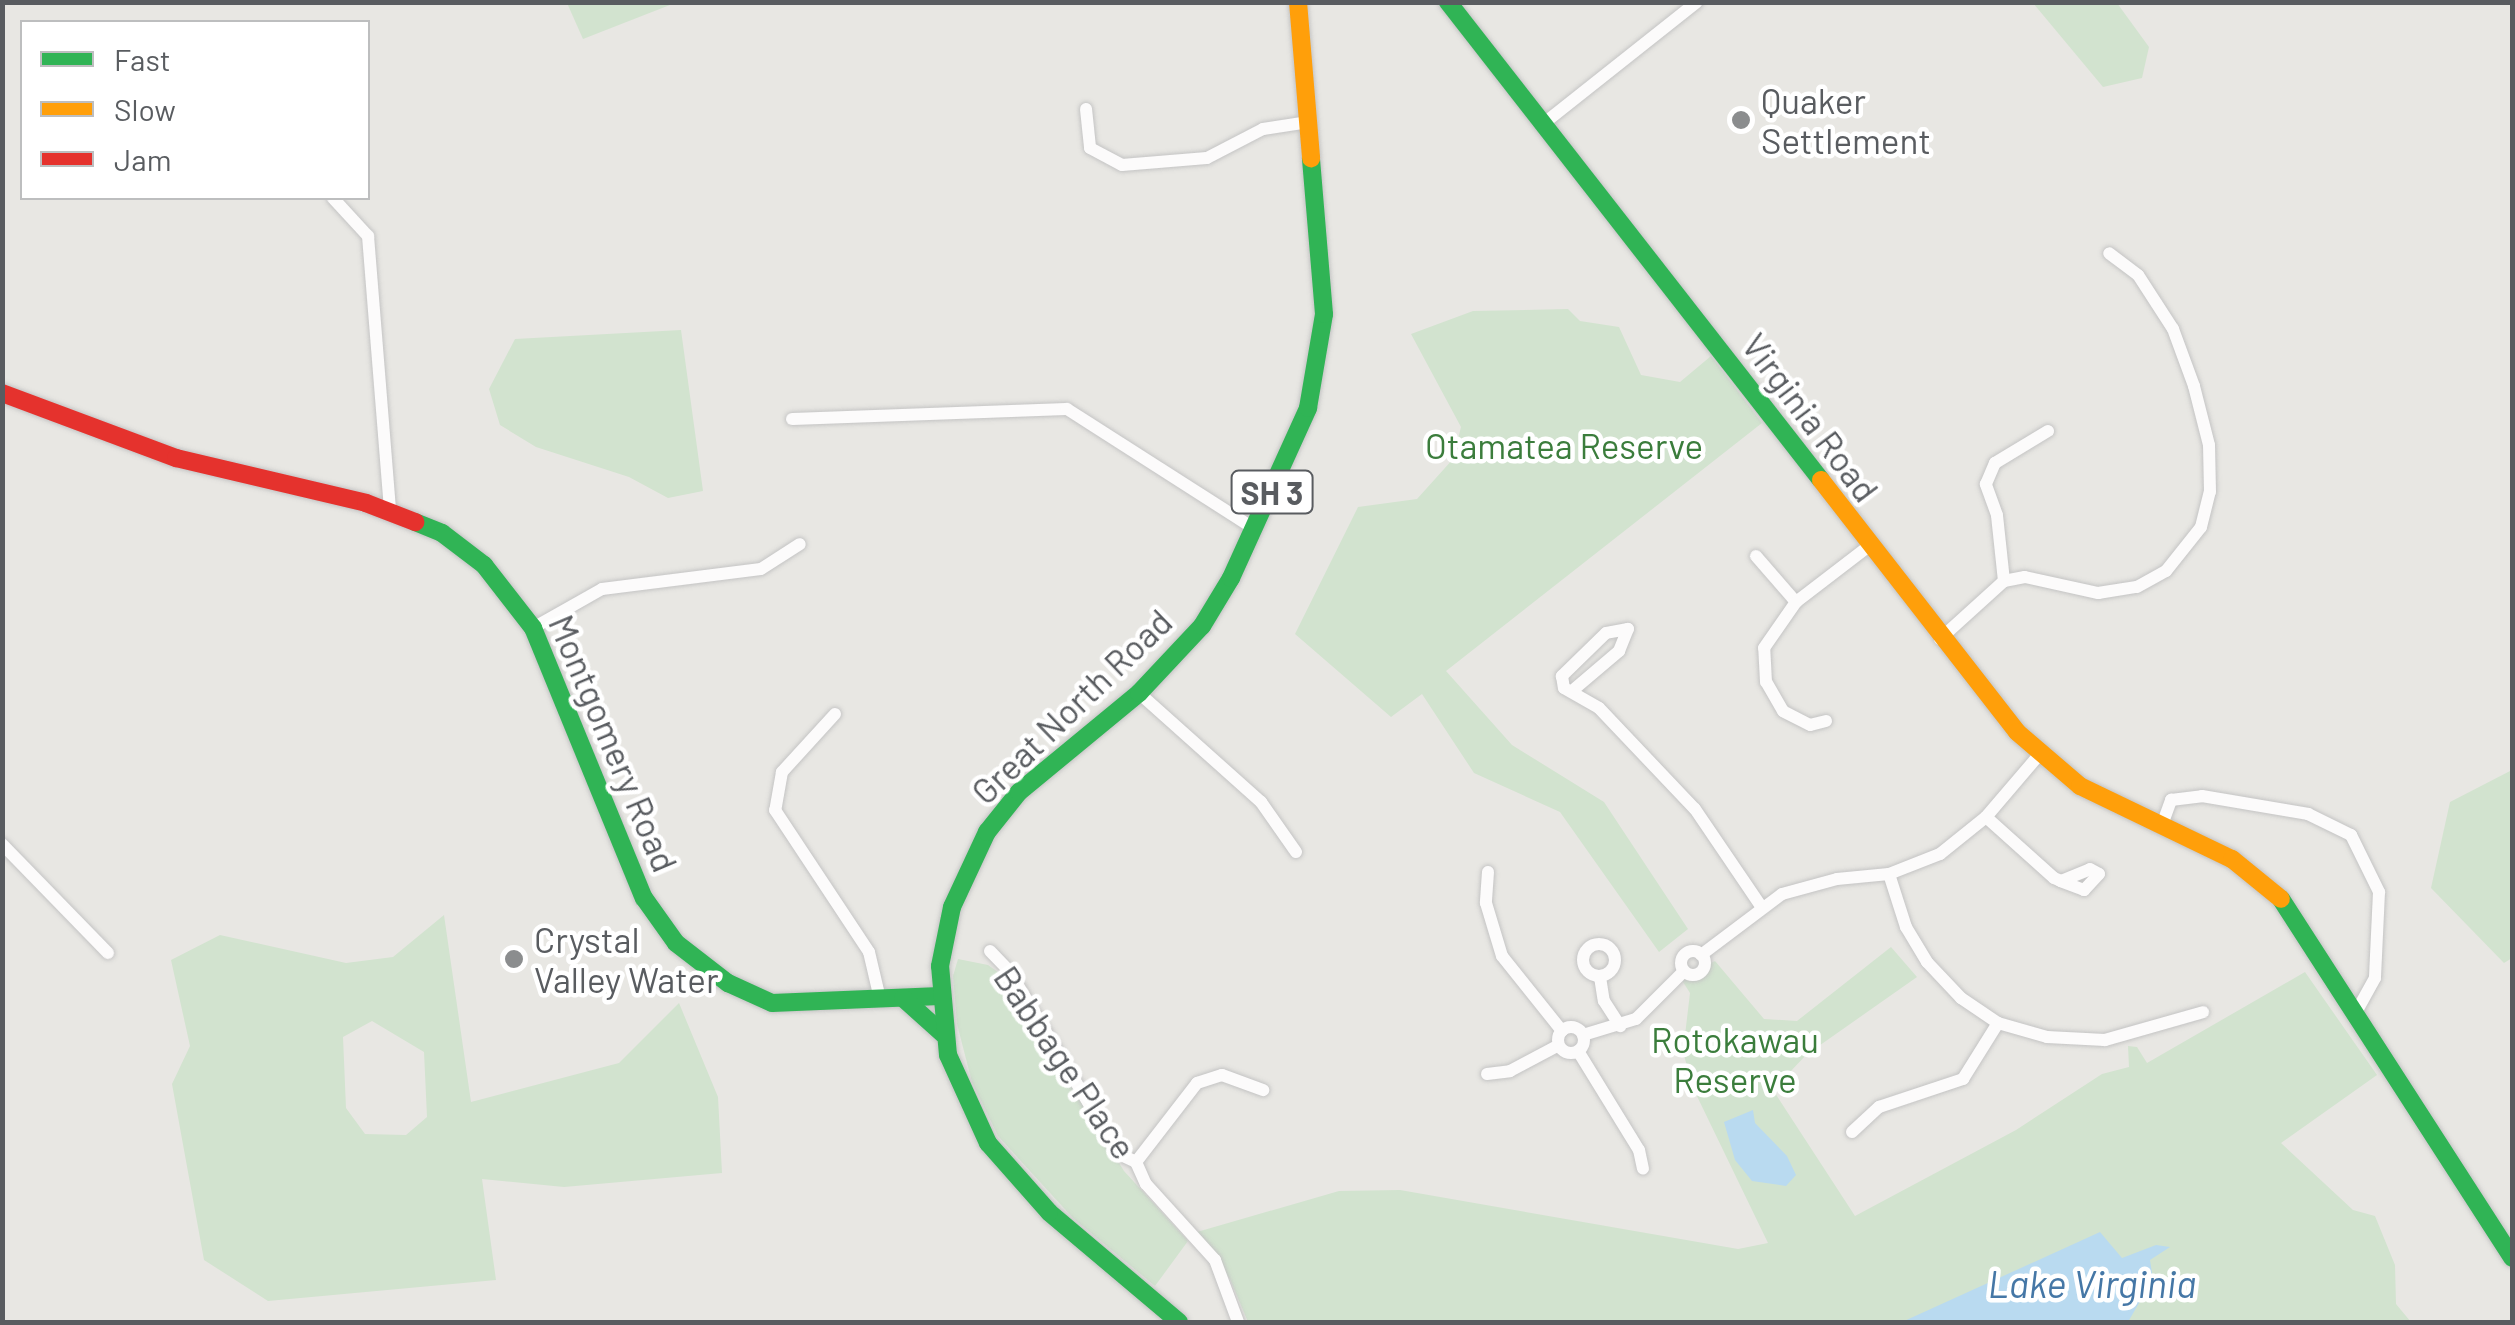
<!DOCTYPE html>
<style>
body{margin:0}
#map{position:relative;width:2515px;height:1325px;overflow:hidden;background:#e8e7e3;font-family:Barlow,sans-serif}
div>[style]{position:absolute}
.green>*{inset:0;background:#d2e3cf}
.water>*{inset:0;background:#b9daf0}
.roads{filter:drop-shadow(0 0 2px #c4c4c4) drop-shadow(0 0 2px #c4c4c4)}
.street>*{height:12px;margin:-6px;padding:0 6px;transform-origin:6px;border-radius:6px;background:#fcfbfb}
.street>.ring{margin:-6px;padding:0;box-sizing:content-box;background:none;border:12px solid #fcfbfb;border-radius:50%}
.fast>*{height:18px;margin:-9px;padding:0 9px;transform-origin:9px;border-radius:9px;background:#30b455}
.slow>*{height:18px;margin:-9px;padding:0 9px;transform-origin:9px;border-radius:9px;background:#ff9f0a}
.jam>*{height:18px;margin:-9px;padding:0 9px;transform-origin:9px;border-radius:9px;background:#e5322d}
.dots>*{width:28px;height:28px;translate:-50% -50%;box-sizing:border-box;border:5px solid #fff;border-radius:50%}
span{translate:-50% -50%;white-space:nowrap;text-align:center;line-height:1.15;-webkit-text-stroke:9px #fff;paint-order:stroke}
.shield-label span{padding:2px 8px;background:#fff;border:2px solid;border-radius:8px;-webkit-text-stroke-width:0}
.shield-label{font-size:32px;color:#595c60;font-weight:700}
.poi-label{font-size:35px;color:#595c60}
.left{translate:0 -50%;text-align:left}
.street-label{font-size:35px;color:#595c60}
.park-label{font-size:35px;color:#3b7d3c}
.water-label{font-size:38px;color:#4577a6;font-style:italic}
.frame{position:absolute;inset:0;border:5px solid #595c60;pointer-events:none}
.legend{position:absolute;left:20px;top:20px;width:350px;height:180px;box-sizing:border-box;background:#fff;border:2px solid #bdbebf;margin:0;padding:12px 18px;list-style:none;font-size:30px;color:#595c60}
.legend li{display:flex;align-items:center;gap:20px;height:50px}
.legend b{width:50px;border:2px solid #bdbebf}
</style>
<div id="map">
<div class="green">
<div style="clip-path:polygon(675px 3px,583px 39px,567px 3px,675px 2px)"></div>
<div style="clip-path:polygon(2033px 3px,2117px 3px,2149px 47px,2142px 78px,2103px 87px)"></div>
<div style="clip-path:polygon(1568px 309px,1580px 321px,1619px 327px,1641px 375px,1680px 382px,1711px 356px,1762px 423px,1446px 671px,1512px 745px,1604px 802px,1688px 929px,1659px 952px,1560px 812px,1474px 773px,1422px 694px,1391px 717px,1295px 634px,1358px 507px,1417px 499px,1453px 459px,1461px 427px,1411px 334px,1473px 311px)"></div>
<div style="clip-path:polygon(681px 330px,703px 491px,668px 498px,629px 477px,536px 447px,500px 425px,489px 389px,515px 339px)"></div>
<div style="clip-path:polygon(2512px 770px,2512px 958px,2504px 963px,2431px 888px,2450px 802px)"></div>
<div style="clip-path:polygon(evenodd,444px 915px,471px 1102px,619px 1063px,679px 1003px,718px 1097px,722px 1173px,564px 1187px,482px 1179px,496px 1280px,268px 1301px,204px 1260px,172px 1084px,190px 1046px,171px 960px,220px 935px,346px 963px,393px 957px,444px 915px,372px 1021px,424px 1052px,427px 1117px,406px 1135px,365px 1134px,346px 1108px,343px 1037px,372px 1021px)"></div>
<div style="clip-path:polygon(1891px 947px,1917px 977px,1806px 1055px,1773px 1090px,1855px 1216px,2016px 1130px,2102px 1074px,2129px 1067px,2128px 1046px,2137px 1047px,2147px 1063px,2305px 972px,2377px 1075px,2281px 1143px,2353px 1210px,2375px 1216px,2395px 1265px,2396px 1304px,2411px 1322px,1248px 1322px,1230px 1279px,1197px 1232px,1339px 1191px,1400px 1190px,1738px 1249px,1768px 1243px,1694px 1090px,1683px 1052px,1690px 993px,1680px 977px,1715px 961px,1764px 1019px,1797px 1021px)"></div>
<div style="clip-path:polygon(958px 959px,988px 965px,1005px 977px,1124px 1171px,1188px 1241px,1155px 1286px,1073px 1218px,998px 1136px,972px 1082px,957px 1024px,953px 976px)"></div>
</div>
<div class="water">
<div style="clip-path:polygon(1753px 1110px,1755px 1123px,1787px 1156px,1796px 1175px,1786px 1186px,1752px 1181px,1735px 1160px,1724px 1122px)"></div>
<div style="clip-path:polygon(2100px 1232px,2122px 1258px,2156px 1245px,2170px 1247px,2150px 1260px,2153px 1279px,2128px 1322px,1902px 1322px)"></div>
</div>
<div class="roads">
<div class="street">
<div style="left:1086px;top:109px;width:39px;rotate:84deg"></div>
<div style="left:1090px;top:148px;width:36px;rotate:28deg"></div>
<div style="left:1122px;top:165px;width:85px;rotate:-4.7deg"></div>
<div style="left:1207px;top:158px;width:63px;rotate:-27.4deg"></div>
<div style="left:1263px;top:129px;width:46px;rotate:-8.8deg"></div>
<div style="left:1543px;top:124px;width:196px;rotate:-38.4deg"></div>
<div style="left:333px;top:198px;width:52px;rotate:47.4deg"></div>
<div style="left:368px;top:236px;width:275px;rotate:85.4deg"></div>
<div style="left:792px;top:419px;width:275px;rotate:-2.1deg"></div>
<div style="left:1067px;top:409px;width:223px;rotate:32.6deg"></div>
<div style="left:1756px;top:556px;width:61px;rotate:49deg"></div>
<div style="left:2004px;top:581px;width:66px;rotate:-96.1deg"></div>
<div style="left:1997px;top:515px;width:33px;rotate:-110deg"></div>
<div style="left:1986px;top:484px;width:23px;rotate:-67deg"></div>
<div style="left:1995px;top:463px;width:62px;rotate:-31.1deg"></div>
<div style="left:533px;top:628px;width:79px;rotate:-29.5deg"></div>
<div style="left:602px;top:589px;width:160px;rotate:-7.2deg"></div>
<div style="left:761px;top:569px;width:46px;rotate:-32.7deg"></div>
<div style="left:1940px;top:639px;width:86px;rotate:-42.2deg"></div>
<div style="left:2004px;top:581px;width:21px;rotate:-11deg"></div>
<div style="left:2025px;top:577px;width:75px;rotate:12.4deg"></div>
<div style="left:2098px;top:593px;width:39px;rotate:-9deg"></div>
<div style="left:2137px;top:587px;width:33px;rotate:-29deg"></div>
<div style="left:2166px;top:571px;width:56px;rotate:-51.5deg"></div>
<div style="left:2201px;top:527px;width:36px;rotate:-76deg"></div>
<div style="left:2210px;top:492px;width:47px;rotate:-91.2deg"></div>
<div style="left:2209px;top:445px;width:61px;rotate:-104.3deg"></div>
<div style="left:2194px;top:386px;width:61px;rotate:-110.2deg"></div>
<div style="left:2173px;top:329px;width:64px;rotate:-122.9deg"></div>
<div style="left:2138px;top:275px;width:36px;rotate:-143deg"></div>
<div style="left:1572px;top:691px;width:62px;rotate:-40.4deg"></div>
<div style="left:1619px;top:651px;width:24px;rotate:-68deg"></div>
<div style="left:1628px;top:629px;width:22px;rotate:170deg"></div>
<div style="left:1606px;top:633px;width:62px;rotate:135.7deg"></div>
<div style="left:1562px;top:676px;width:12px;rotate:81deg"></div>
<div style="left:1564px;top:688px;width:40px;rotate:29.7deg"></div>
<div style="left:1599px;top:708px;width:139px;rotate:46.5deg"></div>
<div style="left:1695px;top:809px;width:117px;rotate:55.8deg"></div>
<div style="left:1139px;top:693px;width:164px;rotate:41.8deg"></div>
<div style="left:1261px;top:802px;width:61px;rotate:55deg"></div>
<div style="left:835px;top:714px;width:79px;rotate:132.4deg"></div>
<div style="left:782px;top:772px;width:39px;rotate:100deg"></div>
<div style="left:775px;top:810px;width:170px;rotate:56.5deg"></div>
<div style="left:869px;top:952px;width:48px;rotate:76.8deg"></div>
<div style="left:1826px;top:721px;width:16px;rotate:166deg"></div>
<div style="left:1810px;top:725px;width:30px;rotate:-153deg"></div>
<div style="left:1783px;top:711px;width:34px;rotate:-120deg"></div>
<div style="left:1766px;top:682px;width:34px;rotate:-93deg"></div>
<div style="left:1764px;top:648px;width:56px;rotate:-55.2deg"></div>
<div style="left:1796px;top:602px;width:92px;rotate:-37.5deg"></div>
<div style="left:1986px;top:817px;width:91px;rotate:41.9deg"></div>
<div style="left:2054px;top:878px;width:8px;rotate:23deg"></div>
<div style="left:2061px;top:881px;width:31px;rotate:-22deg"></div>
<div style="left:2090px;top:869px;width:10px;rotate:29deg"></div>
<div style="left:2099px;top:874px;width:22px;rotate:133deg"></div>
<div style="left:2084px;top:890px;width:25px;rotate:-159deg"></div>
<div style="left:2162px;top:825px;width:27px;rotate:-70deg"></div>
<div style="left:2171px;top:800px;width:31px;rotate:-7deg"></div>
<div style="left:2202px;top:796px;width:108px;rotate:9.6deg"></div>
<div style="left:2308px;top:814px;width:48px;rotate:26deg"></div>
<div style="left:2351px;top:835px;width:64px;rotate:63.8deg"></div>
<div style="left:2379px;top:892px;width:86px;rotate:92.7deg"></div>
<div style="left:2375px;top:978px;width:38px;rotate:119deg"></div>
<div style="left:2px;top:844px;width:152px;rotate:45.8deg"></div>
<div style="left:1488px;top:872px;width:31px;rotate:94deg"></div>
<div style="left:1486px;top:903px;width:55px;rotate:73.2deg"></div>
<div style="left:1502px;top:956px;width:96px;rotate:51.3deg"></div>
<div style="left:1889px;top:874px;width:56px;rotate:72.2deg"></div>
<div style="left:1906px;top:927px;width:41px;rotate:59deg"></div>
<div style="left:1927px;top:962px;width:50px;rotate:46.6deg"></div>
<div style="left:1961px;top:998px;width:45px;rotate:34deg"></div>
<div style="left:1998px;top:1023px;width:51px;rotate:15.9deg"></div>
<div style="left:2047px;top:1037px;width:58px;rotate:3deg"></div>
<div style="left:2105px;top:1040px;width:102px;rotate:-15.9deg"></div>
<div class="ring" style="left:1583px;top:944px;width:20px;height:20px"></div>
<div style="left:990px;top:951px;width:29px;rotate:46deg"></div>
<div style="left:1010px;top:972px;width:212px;rotate:59.1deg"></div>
<div style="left:1119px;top:1154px;width:19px;rotate:25deg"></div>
<div style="left:1136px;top:1162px;width:24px;rotate:66deg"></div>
<div style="left:1146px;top:1184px;width:103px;rotate:47.8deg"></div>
<div style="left:1215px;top:1260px;width:66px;rotate:69.6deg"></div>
<div class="ring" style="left:1681px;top:951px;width:12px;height:12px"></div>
<div style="left:1701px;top:955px;width:101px;rotate:-37deg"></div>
<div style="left:1782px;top:894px;width:57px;rotate:-15.3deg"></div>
<div style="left:1837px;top:879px;width:52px;rotate:-5.5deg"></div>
<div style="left:1889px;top:874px;width:55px;rotate:-21.4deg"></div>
<div style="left:1940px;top:854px;width:59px;rotate:-38.8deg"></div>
<div style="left:1986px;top:817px;width:82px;rotate:-49.5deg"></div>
<div style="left:1600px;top:977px;width:24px;rotate:81deg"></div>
<div style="left:1604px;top:1001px;width:30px;rotate:57deg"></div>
<div class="ring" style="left:1558px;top:1027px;width:14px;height:14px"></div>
<div style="left:1583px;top:1035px;width:55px;rotate:-16.8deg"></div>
<div style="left:1636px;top:1019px;width:68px;rotate:-45deg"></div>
<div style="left:1578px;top:1051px;width:116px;rotate:58.4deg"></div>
<div style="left:1639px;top:1150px;width:19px;rotate:78deg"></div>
<div style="left:1487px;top:1074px;width:23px;rotate:-7deg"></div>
<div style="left:1510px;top:1071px;width:55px;rotate:-28deg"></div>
<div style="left:1852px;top:1132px;width:37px;rotate:-43deg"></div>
<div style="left:1879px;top:1107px;width:89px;rotate:-18.4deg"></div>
<div style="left:1963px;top:1079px;width:66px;rotate:-58deg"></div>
<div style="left:1136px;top:1162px;width:100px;rotate:-52.3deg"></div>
<div style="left:1197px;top:1083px;width:26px;rotate:-18deg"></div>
<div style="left:1222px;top:1075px;width:44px;rotate:20.1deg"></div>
</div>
<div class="fast">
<div style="left:1448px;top:2px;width:606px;rotate:52.03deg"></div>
<div style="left:415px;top:522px;width:29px;rotate:22deg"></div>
<div style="left:442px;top:533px;width:53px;rotate:37.3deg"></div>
<div style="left:484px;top:565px;width:80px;rotate:52.1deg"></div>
<div style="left:533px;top:628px;width:292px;rotate:67.7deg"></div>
<div style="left:644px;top:898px;width:55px;rotate:54.6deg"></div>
<div style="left:676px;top:943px;width:66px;rotate:37.6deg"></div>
<div style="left:728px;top:983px;width:48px;rotate:24.4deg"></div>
<div style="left:772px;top:1003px;width:168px;rotate:-2.4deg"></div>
<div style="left:2281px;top:899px;width:427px;rotate:57.2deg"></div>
<div style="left:903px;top:998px;width:54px;rotate:42deg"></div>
<div style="left:1179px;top:1322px;width:170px;rotate:-139.8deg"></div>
<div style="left:1049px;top:1212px;width:92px;rotate:-131.5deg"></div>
<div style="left:988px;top:1143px;width:97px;rotate:-114.4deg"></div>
<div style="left:948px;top:1055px;width:89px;rotate:-95.1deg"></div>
<div style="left:940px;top:966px;width:60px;rotate:-78.5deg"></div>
<div style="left:952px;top:907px;width:83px;rotate:-65deg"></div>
<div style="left:987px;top:832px;width:51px;rotate:-51.3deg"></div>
<div style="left:1019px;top:792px;width:156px;rotate:-39.5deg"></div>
<div style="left:1139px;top:693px;width:92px;rotate:-46.8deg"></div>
<div style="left:1202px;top:626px;width:56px;rotate:-58.9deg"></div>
<div style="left:1231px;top:578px;width:187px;rotate:-65.6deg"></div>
<div style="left:1308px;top:408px;width:95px;rotate:-80.3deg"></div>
<div style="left:1324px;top:314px;width:157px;rotate:-94.8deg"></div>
</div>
<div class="slow">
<div style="left:1298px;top:2px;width:157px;rotate:85.2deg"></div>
<div style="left:1821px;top:480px;width:319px;rotate:52.1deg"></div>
<div style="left:2017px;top:732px;width:83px;rotate:40.6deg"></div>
<div style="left:2080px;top:786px;width:169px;rotate:25.7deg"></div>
<div style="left:2232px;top:859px;width:63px;rotate:39.2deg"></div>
</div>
<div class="jam">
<div style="left:2px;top:393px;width:186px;rotate:20.5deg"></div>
<div style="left:176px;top:458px;width:195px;rotate:13.3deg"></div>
<div style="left:366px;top:503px;width:53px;rotate:21.2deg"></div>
</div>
</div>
<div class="dots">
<div style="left:1741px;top:120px;background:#8b8d8e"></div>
<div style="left:514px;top:959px;background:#8b8d8e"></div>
</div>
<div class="shield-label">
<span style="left:1272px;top:492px">SH 3</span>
</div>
<div class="poi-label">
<span class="left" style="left:1761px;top:120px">Quaker<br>Settlement</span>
<span class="left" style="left:534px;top:959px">Crystal<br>Valley Water</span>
</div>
<div class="street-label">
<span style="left:1811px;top:417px;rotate:53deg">Virginia Road</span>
<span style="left:1071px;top:706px;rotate:-44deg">Great North Road</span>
<span style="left:614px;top:743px;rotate:67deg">Montgomery Road</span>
<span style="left:1066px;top:1062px;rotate:56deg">Babbage Place</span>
</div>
<div class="park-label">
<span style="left:1564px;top:445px">Otamatea Reserve</span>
<span style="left:1735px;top:1059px">Rotokawau<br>Reserve</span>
</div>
<div class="water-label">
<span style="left:2092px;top:1284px">Lake Virginia</span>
</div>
<div class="frame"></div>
<ul class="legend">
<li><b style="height:12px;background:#30b455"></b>Fast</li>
<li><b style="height:12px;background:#ff9f0a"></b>Slow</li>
<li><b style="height:12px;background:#e5322d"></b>Jam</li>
</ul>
</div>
